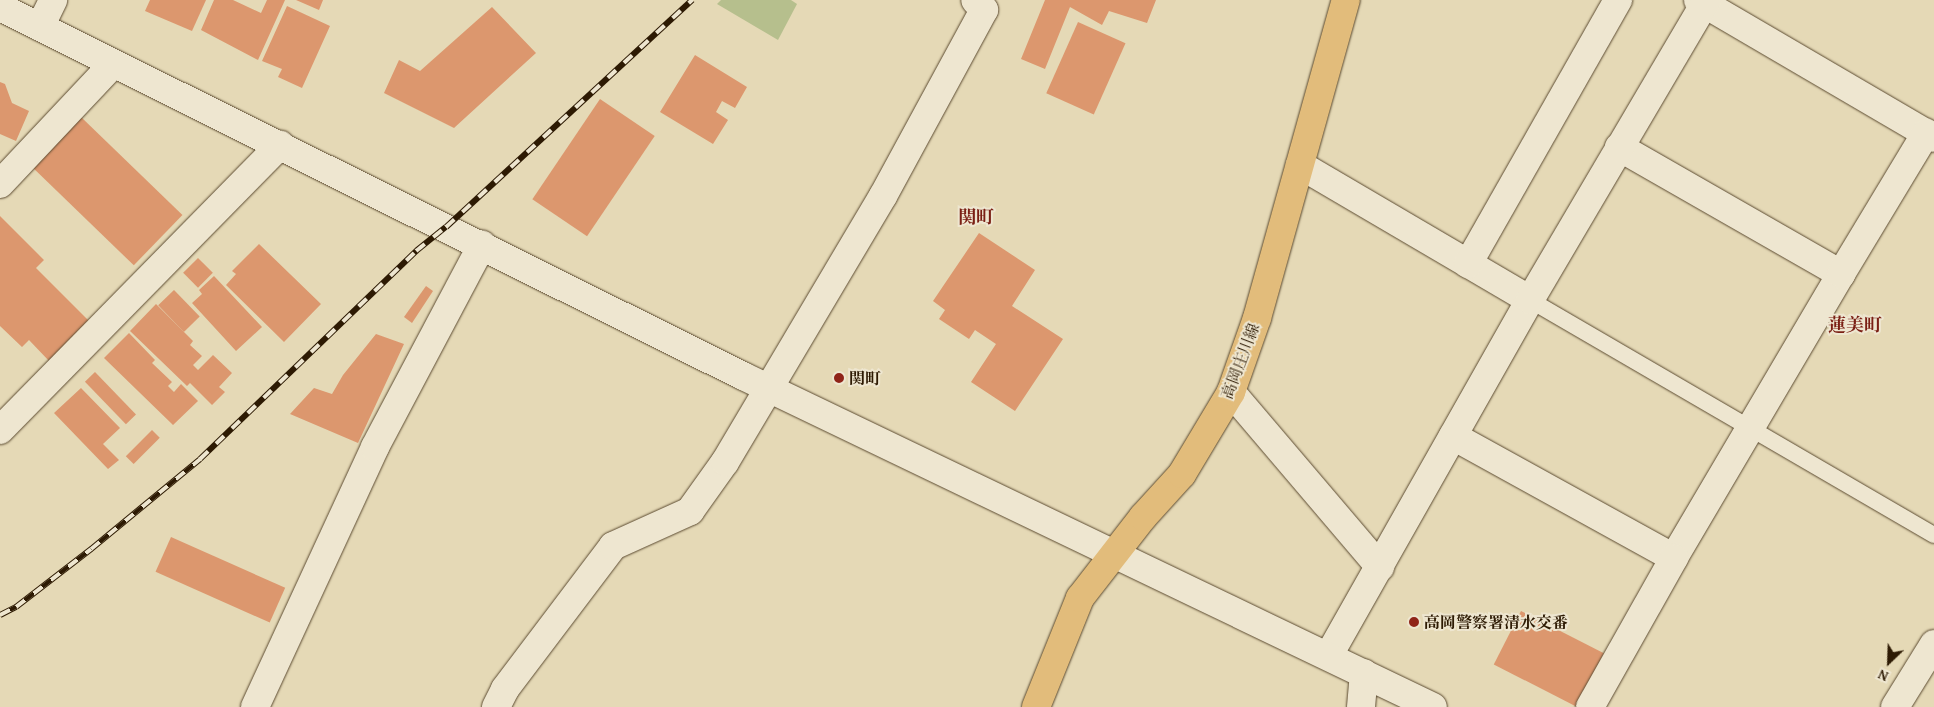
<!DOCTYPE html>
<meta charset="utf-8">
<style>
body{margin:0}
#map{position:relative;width:1934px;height:707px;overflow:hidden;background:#e5d9b6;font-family:"Gentium Book Plus","Noto Serif JP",serif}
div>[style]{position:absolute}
.green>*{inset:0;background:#b6bf8d}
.building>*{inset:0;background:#dc976e;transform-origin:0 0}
.roads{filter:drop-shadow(0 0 1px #5b4a30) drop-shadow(0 0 1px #5b4a30)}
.service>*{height:16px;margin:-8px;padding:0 8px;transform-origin:8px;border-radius:8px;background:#eee6d0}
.minor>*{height:28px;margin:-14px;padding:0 14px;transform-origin:14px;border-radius:14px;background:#eee6d0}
.tertiary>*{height:28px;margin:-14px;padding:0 14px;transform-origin:14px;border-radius:14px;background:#eee6d0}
.primary>*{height:28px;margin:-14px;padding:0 14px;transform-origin:14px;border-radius:14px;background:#e2bc7b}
.rail>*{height:5.5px;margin-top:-2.75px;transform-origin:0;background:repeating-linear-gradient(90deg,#eee6d0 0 11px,#2d1a03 0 22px);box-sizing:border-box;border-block:1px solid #2d1a03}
.dots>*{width:14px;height:14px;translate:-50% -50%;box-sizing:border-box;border:2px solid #eee6d0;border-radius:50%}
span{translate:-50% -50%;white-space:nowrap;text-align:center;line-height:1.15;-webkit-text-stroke:4px #eee6d0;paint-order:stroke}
.street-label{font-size:16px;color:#2d1a03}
.poi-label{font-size:16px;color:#2d1a03;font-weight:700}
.left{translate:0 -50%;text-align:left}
.neighbourhood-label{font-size:18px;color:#7a1f14;font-weight:700}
.north{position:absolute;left:1864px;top:637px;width:50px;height:50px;-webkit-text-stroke:4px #eee6d0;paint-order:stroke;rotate:204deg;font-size:14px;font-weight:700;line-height:20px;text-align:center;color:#2d1a03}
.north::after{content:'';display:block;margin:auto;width:18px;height:22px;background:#2d1a03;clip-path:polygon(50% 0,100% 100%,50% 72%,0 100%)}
</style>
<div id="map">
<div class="green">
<div style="clip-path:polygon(721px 0,791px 0,797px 4px,778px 40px,717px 4px)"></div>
</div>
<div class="building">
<div style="clip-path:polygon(150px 0,206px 0,192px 31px,145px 11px)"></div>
<div style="clip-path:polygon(214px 0,233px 0,261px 13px,267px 0,285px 0,258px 60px,201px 30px)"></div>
<div style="clip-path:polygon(296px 0,323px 0,319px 10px)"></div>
<div style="clip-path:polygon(1045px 0,1156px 0,1147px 23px,1109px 11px,1102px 25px,1070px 7px,1045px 69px,1021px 59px)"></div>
<div style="clip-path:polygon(287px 6px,330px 26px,302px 88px,278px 77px,282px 69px,262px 61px)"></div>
<div style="clip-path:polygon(492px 7px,536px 53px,454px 128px,384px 93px,399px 60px,420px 71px)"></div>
<div style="left:1078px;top:22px;width:52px;height:78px;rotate:24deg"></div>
<div style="clip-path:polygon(695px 55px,747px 87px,735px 108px,722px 101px,716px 112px,728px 120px,713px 144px,660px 112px)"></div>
<div style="clip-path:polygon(0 82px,5px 84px,12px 103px,29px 111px,16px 141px,0 134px)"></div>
<div style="left:600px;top:99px;width:66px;height:121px;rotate:34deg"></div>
<div style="left:81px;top:117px;width:141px;height:70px;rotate:44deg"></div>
<div style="clip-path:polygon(0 216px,44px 260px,36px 268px,90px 322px,50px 362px,29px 340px,22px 347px,0 326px)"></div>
<div style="clip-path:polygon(979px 233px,1035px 270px,1012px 306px,1063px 339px,1015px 411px,971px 382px,996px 344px,975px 330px,969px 339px,939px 319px,945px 310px,933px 301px)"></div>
<div style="clip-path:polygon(259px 244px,321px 304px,284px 342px,226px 285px,236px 274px,232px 271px)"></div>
<div style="left:198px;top:258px;width:21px;height:21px;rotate:45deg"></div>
<div style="clip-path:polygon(214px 276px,262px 327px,236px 351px,192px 303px,202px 294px,199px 290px)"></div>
<div style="clip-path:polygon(426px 286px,433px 291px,412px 323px,404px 317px)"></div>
<div style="left:174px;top:290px;width:37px;height:22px;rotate:46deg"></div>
<div style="clip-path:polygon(156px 304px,193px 341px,190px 345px,202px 356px,193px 365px,198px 370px,213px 355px,232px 373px,219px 387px,225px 392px,212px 405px,190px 383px,187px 386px,130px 331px)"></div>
<div style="clip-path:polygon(129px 333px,155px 360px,152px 363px,172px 382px,168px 386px,174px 392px,181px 384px,198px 401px,173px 425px,104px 358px)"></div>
<div style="clip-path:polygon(376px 334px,404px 344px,358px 443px,290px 414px,314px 388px,332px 394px,343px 375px)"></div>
<div style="left:95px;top:372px;width:59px;height:14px;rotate:46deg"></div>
<div style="clip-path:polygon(81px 388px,120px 428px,103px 444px,119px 460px,108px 469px,54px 413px)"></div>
<div style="left:152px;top:430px;width:11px;height:37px;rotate:45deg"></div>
<div style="left:171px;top:537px;width:125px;height:38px;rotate:24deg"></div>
<div style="left:1521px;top:611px;width:93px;height:60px;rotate:27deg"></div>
</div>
<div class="roads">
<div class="service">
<div style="left:1530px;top:300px;width:467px;rotate:30.2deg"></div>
</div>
<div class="minor">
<div style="left:1698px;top:0;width:273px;rotate:30.3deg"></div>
<div style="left:40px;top:27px;width:30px;rotate:-64deg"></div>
<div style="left:1619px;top:147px;width:256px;rotate:29.8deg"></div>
<div style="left:1841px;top:274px;width:329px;rotate:120.5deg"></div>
<div style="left:1300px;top:165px;width:267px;rotate:30.4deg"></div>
<div style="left:0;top:184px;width:165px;rotate:-46.7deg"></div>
<div style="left:1468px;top:264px;width:304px;rotate:-60.4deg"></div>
<div style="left:1841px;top:274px;width:165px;rotate:-58.9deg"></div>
<div style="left:1231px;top:392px;width:230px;rotate:49.6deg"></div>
<div style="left:0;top:430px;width:400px;rotate:-45.5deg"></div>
<div style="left:1453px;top:436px;width:252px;rotate:28.9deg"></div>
<div style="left:1674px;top:558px;width:171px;rotate:119.4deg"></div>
<div style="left:1329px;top:655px;width:408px;rotate:-60.5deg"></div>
<div style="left:1530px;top:300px;width:348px;rotate:-59.5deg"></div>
<div style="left:255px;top:707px;width:286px;rotate:-65.2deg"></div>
<div style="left:375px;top:447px;width:229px;rotate:-62.1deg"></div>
<div style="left:496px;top:707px;width:20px;rotate:-63deg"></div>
<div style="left:505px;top:689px;width:179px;rotate:-52.9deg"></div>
<div style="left:613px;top:546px;width:85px;rotate:-24.4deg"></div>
<div style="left:690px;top:511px;width:60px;rotate:-54.5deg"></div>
<div style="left:725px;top:462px;width:309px;rotate:-59.3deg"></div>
<div style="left:883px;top:196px;width:212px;rotate:-61.5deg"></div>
<div style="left:984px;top:10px;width:13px;rotate:-132deg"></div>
<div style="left:1361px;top:707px;width:34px;rotate:-85deg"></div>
<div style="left:1895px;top:707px;width:74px;rotate:-58.2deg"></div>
</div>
<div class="tertiary">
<div style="left:0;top:7px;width:830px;rotate:26.41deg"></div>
<div style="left:743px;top:376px;width:765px;rotate:25.63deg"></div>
</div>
<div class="primary">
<div style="left:1036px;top:707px;width:118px;rotate:-68deg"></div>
<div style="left:1080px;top:598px;width:103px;rotate:-52.1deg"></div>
<div style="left:1143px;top:517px;width:58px;rotate:-47.8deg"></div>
<div style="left:1182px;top:474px;width:96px;rotate:-59.1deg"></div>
<div style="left:1231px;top:392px;width:78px;rotate:-70.6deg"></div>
<div style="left:1257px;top:318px;width:330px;rotate:-74.4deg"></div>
</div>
</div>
<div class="rail">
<div style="left:0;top:615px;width:18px;rotate:-27deg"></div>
<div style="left:16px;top:607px;width:95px;rotate:-37.7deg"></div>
<div style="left:91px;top:549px;width:141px;rotate:-39.5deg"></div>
<div style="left:200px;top:459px;width:300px;rotate:-43.9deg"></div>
<div style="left:416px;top:251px;width:38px;rotate:-39deg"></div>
<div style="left:446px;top:227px;width:335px;rotate:-42.7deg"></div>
</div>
<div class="dots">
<div style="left:839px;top:378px;background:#8f2418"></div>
<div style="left:1414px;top:622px;background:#8f2418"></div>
</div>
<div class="street-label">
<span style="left:1240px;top:361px;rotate:-69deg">高岡庄川線</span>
</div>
<div class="poi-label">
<span class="left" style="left:849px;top:378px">関町</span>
<span class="left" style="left:1424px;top:622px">高岡警察署清水交番</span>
</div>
<div class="neighbourhood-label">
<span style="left:976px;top:217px">関町</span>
<span style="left:1855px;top:325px">蓮美町</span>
</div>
<div class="north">N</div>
</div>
